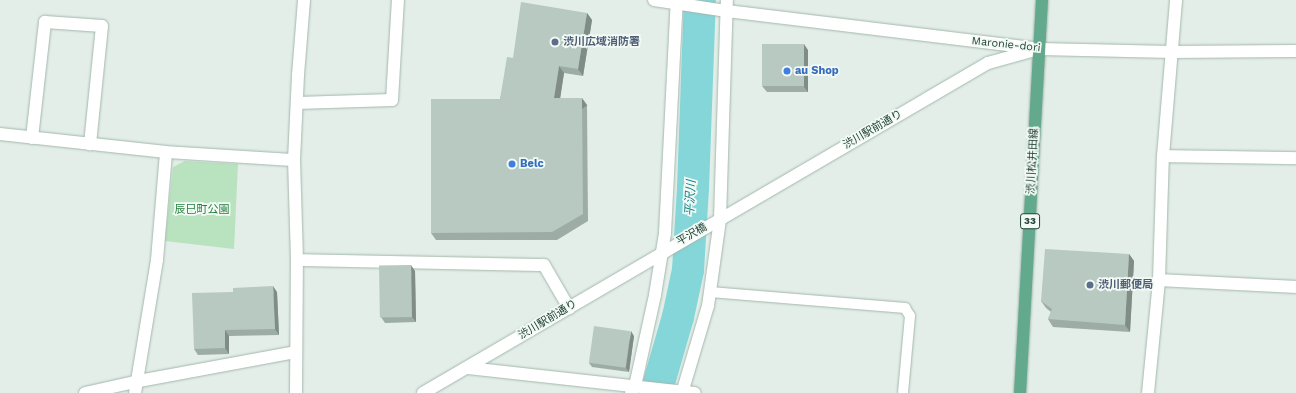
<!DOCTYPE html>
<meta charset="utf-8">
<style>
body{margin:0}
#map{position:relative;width:1296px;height:393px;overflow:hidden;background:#e2eee7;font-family:"Work Sans","Noto Sans JP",sans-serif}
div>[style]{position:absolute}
.green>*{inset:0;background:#b9e2bf}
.river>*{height:32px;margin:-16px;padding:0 16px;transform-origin:16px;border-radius:16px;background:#84d6d9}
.roads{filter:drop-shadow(0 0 1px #a4b7ae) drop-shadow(0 0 1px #a4b7ae)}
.lane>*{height:10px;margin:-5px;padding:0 5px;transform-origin:5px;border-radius:5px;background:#fff}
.street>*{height:12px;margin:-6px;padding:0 6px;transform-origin:6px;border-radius:6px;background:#fff}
.secondary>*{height:12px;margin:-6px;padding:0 6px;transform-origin:6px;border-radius:6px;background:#fff}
.primary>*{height:12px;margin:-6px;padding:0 6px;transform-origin:6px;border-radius:6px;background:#62a98e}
.wall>*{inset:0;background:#9dada5}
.shaded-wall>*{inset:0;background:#808d86;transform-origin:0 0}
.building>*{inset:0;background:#b7c9c0;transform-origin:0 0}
.dots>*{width:11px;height:11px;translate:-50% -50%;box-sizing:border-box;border:2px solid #f3faf6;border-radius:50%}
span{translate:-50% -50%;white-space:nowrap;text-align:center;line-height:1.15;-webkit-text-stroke:3.5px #f3faf6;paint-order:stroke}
.shield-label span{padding:1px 3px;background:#f3faf6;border:1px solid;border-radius:3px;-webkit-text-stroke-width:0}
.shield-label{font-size:10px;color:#204235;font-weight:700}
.service-label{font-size:11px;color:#4e5e75;font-weight:700}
.left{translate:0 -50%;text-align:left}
.street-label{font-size:11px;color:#204235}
.shop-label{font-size:11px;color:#366cbe;font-weight:700}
.park-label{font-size:11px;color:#257e3d}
.water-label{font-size:12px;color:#127f85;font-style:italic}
</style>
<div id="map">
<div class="green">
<div style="clip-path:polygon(185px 161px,238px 164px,234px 249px,165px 241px,173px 167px)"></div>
</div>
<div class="river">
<div style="left:656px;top:393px;width:79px;rotate:-73.9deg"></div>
<div style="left:678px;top:317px;width:48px;rotate:-78deg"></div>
<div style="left:688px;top:270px;width:82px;rotate:-86.5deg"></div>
<div style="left:693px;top:188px;width:188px;rotate:-87.9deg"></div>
</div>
<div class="roads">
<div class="lane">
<div style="left:710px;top:292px;width:196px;rotate:4.7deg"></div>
<div style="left:905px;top:308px;width:9px;rotate:58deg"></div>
<div style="left:910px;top:316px;width:77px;rotate:95.2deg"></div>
</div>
<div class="street">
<div style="left:297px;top:103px;width:95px;rotate:-1.8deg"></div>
<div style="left:392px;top:100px;width:100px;rotate:-86.6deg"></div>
<div style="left:32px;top:138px;width:117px;rotate:-83.6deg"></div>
<div style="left:45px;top:22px;width:57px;rotate:4deg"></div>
<div style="left:102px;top:26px;width:119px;rotate:95.8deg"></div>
<div style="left:1163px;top:156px;width:133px;rotate:0.9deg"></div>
<div style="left:297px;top:260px;width:247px;rotate:1.2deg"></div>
<div style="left:544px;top:265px;width:50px;rotate:59.8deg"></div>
<div style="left:1159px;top:280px;width:137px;rotate:2.9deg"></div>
<div style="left:85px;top:393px;width:55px;rotate:-12.5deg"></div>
<div style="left:139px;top:381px;width:160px;rotate:-10.5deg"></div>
<div style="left:296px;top:393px;width:133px;rotate:-89.6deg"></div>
<div style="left:297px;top:260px;width:100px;rotate:-91.7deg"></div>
<div style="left:294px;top:160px;width:85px;rotate:-87.3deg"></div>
<div style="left:298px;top:75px;width:75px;rotate:-85.4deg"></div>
<div style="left:631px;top:393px;width:8px;rotate:-60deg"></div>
<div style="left:635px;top:386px;width:93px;rotate:-77.6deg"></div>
<div style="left:655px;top:295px;width:63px;rotate:-80.8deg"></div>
<div style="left:665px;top:233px;width:233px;rotate:-87.1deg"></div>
<div style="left:682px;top:393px;width:91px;rotate:-73.4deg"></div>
<div style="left:708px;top:306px;width:88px;rotate:-82.1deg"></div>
<div style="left:720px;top:219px;width:219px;rotate:-88.2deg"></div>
<div style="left:1148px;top:393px;width:114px;rotate:-84.4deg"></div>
<div style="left:1159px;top:280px;width:124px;rotate:-88.2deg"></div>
<div style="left:1163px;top:156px;width:157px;rotate:-85.2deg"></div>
</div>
<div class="secondary">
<div style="left:654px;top:0;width:74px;rotate:8.6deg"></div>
<div style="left:727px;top:11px;width:314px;rotate:6.9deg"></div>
<div style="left:1039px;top:49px;width:133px;rotate:1.3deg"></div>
<div style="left:1172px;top:52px;width:124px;rotate:-0.5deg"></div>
<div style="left:0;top:134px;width:167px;rotate:6.2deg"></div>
<div style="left:166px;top:152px;width:128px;rotate:3.6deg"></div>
<div style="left:468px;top:368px;width:228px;rotate:6.3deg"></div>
<div style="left:135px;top:393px;width:135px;rotate:-80.6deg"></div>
<div style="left:157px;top:260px;width:108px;rotate:-85.2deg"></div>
<div style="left:423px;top:393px;width:654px;rotate:-30.29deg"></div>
<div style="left:988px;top:63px;width:53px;rotate:-15.4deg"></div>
</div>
<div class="primary">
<div style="left:1020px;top:393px;width:394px;rotate:-86.8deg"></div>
</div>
</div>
<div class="wall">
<div style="clip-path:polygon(587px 13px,592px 20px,583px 76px,564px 73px,560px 98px,587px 105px,588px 221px,557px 240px,436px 240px,431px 233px,500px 99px,513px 58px)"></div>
<div style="clip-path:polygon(808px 50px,808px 92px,767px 92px,762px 86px)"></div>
<div style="clip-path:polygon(1129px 254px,1134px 261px,1130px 332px,1053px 327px,1048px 319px,1051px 312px,1046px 308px,1041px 301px)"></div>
<div style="clip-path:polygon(415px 271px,416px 322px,385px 323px,381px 317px)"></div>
<div style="clip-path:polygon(277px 292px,279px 335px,229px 336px,229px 354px,198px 355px,194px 349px)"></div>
<div style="clip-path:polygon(634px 336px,629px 372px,592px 367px,589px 363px)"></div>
</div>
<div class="shaded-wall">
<div style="clip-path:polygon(587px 13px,592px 20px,583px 76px,578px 69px)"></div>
<div style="clip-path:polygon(804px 44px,808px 50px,808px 92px,804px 87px)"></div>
<div style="clip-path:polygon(559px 66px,564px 73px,559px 106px,554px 98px)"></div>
<div style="left:582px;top:98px;width:9px;height:116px;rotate:54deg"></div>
<div style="clip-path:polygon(1129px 254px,1134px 261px,1130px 332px,1125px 325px)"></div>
<div style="clip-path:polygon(411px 265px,415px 271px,416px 322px,412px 317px)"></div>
<div style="clip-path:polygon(273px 286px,277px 292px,279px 335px,275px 329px)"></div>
<div style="clip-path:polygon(225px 330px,229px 336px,229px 354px,225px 348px)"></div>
<div style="clip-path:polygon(631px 331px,634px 336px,629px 372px,626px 368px)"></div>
</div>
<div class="building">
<div style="clip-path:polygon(521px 2px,587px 13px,578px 69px,559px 66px,554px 98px,582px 98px,583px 214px,552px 232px,431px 233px,431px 99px,500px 99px,507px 57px,513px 58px)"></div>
<div style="left:762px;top:44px;width:42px;height:42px"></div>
<div style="clip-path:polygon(1045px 249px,1129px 254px,1125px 325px,1048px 319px,1052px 309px,1041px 301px)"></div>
<div style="left:411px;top:265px;width:52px;height:32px;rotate:89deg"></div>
<div style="clip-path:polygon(273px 286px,275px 329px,225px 330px,225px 348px,194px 349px,192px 293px,233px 292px,233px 288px)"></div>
<div style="left:594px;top:326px;width:37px;height:37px;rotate:8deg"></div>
</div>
<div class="dots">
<div style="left:555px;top:42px;background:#5c6f8a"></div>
<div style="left:787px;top:71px;background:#3f7fe0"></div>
<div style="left:512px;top:164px;background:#3f7fe0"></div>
<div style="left:1090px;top:285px;background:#5c6f8a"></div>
</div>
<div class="shield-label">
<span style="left:1030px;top:221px">33</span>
</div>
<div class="service-label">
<span class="left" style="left:563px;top:42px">渋川広域消防署</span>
<span class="left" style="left:1098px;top:285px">渋川郵便局</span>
</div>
<div class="street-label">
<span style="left:1006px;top:45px;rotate:6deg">Maronie-dori</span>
<span style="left:873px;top:130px;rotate:-30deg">渋川駅前通り</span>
<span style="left:1033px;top:161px;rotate:-87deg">渋川松井田線</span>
<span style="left:692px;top:235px;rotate:-30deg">平沢橋</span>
<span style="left:548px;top:320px;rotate:-31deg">渋川駅前通り</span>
</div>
<div class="shop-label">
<span class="left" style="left:795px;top:71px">au Shop</span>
<span class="left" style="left:520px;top:164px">Belc</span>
</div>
<div class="park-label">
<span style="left:202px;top:210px">辰巳町公園</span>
</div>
<div class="water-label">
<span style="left:691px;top:198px;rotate:-87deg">平沢川</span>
</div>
</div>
